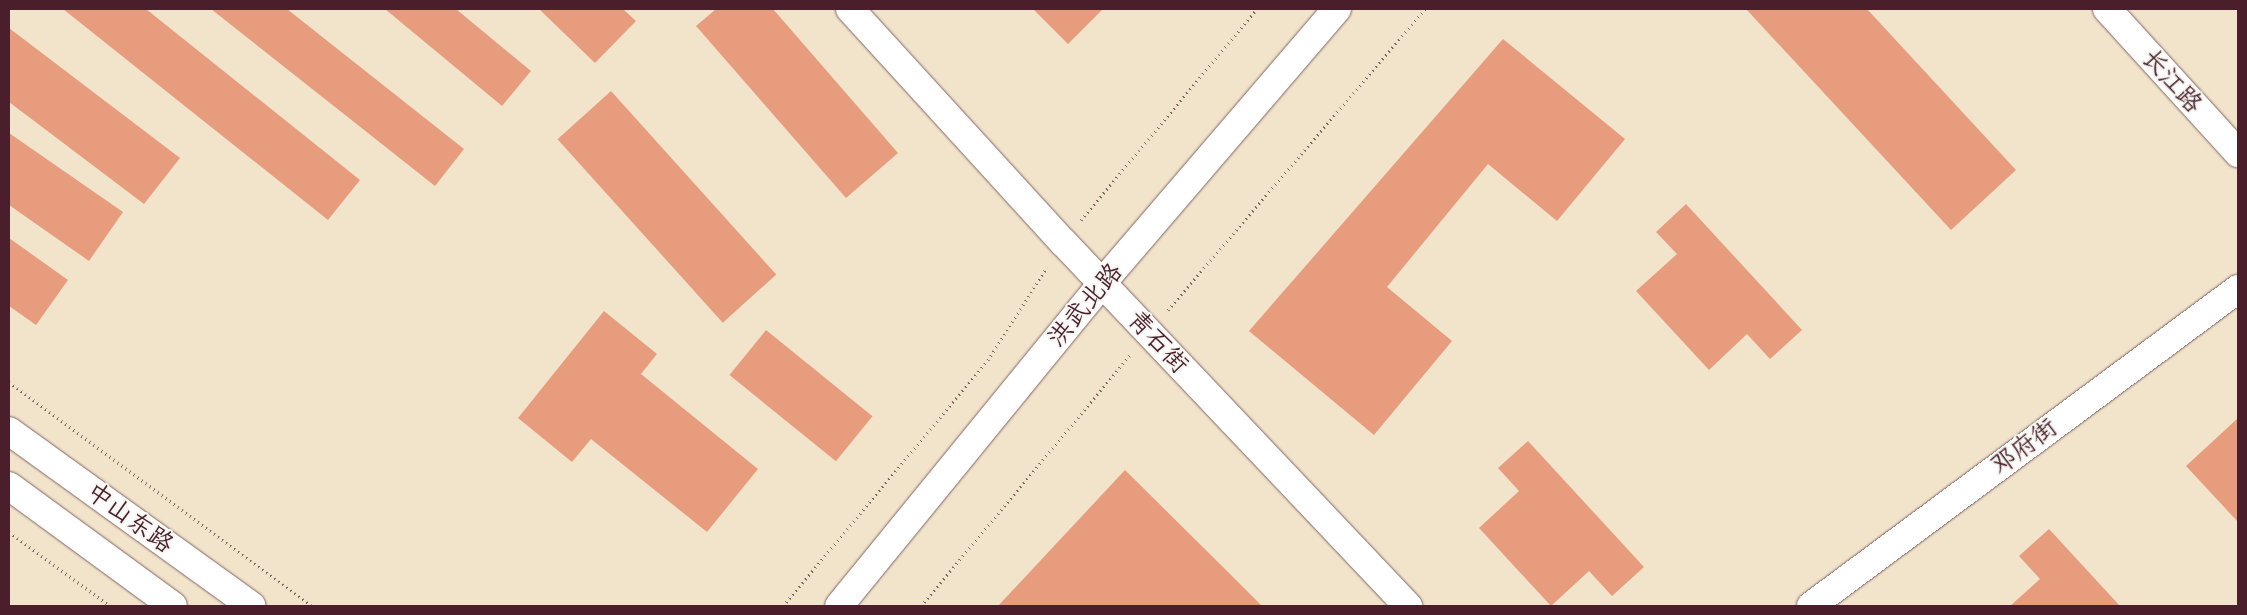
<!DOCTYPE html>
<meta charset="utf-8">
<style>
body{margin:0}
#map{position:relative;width:2247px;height:615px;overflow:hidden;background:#f1e4cb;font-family:Caveat,"LXGW WenKai TC",sans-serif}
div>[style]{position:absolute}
.building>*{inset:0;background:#e79d7d;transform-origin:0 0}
.path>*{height:3px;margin-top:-1.5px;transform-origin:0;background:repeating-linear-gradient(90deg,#846463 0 1px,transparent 0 5px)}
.roads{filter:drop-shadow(0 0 1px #846463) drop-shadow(0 0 1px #846463)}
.minor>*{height:28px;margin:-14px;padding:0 14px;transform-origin:14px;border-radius:14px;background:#fff}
.major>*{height:28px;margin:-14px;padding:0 14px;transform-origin:14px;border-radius:14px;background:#fff}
span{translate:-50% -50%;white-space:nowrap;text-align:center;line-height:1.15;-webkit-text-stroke:4px #f6f6f2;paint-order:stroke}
.street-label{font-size:25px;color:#4a1f2b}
.frame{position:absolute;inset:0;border:10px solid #4a1f2b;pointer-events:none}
</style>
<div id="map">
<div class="building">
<div style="clip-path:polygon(63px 9px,146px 9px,360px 180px,328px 220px)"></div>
<div style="clip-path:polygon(211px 9px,287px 9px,464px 149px,435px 186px)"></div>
<div style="clip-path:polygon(385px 9px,456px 9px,531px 71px,502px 106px)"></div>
<div style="clip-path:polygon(539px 9px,623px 9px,636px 21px,595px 63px)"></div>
<div style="clip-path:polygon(716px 9px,773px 9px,898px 153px,846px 198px,696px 26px)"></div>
<div style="clip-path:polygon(1033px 9px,1103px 9px,1068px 44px)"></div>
<div style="clip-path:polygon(1746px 9px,1867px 9px,2016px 170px,1951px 230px)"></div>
<div style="clip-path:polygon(9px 28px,180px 158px,144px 204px,9px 102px)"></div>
<div style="clip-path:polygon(1503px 39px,1625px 139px,1557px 221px,1488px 164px,1387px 287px,1452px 341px,1374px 435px,1249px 331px)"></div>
<div style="left:611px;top:91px;width:247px;height:72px;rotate:48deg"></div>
<div style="clip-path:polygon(9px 133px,123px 212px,89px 261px,9px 205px)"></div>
<div style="clip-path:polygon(1686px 204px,1802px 330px,1770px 359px,1747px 334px,1709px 370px,1636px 291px,1677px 254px,1656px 232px)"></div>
<div style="clip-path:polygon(9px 238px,68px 280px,36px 325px,9px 306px)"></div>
<div style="clip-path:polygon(604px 311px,657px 354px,641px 374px,758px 469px,707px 532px,591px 439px,572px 462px,518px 418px)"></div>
<div style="left:766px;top:330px;width:137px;height:58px;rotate:39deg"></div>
<div style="clip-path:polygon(2238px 418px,2238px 522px,2186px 466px)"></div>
<div style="clip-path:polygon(1528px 441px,1644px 567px,1612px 596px,1589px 571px,1551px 606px,1479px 528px,1519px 491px,1498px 468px)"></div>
<div style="clip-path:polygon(1125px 470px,1225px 569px,1262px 606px,998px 606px)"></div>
<div style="clip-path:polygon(2049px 529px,2120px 606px,2010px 606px,2040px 579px,2019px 556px)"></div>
</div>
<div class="path">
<div style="left:1081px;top:220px;width:275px;rotate:-50.2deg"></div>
<div style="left:1168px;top:310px;width:396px;rotate:-49.5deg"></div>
<div style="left:9px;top:382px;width:377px;rotate:36.5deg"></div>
<div style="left:9px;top:532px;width:125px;rotate:36.2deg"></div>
<div style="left:783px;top:606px;width:320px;rotate:-50.2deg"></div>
<div style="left:988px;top:360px;width:110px;rotate:-57.6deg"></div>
<div style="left:921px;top:606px;width:327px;rotate:-50.2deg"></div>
</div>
<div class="roads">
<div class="minor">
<div style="left:850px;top:9px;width:316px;rotate:47.6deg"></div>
<div style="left:1063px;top:242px;width:502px;rotate:46.54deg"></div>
<div style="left:1811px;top:606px;width:532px;rotate:-36.59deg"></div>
</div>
<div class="major">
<div style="left:2107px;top:9px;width:195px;rotate:47.7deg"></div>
<div style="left:9px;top:431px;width:299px;rotate:35.8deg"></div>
<div style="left:9px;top:486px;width:203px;rotate:36.2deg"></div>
<div style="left:839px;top:606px;width:417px;rotate:-50.8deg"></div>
<div style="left:1102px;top:283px;width:361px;rotate:-49.4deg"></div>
</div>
</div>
<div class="street-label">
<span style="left:2172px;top:81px;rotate:48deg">长江路</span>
<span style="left:1085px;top:305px;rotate:-50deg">洪武北路</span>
<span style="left:1158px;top:342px;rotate:47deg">青石街</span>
<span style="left:2024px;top:447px;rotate:-37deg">邓府街</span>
<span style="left:130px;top:518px;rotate:36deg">中山东路</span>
</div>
<div class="frame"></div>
</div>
